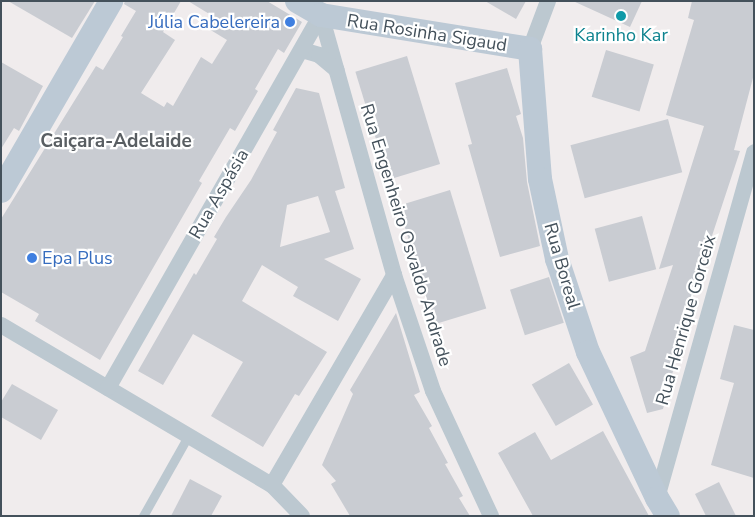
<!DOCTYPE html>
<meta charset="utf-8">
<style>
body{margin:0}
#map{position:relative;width:755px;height:517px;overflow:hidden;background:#f0eced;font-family:"Nunito Sans",sans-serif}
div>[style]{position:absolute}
.building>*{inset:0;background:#c9ccd2;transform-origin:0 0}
.lane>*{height:9px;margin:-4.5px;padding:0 4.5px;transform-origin:4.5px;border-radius:4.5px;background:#bcc8d0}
.street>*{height:16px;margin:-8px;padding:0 8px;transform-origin:8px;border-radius:8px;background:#bcc8d0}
.secondary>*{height:24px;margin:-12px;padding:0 12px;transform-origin:12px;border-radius:12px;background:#bcc9d5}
.dots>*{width:14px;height:14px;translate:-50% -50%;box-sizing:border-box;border:2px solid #fff;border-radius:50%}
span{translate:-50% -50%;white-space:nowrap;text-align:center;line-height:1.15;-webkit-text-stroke:4.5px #fff;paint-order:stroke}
.shop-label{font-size:18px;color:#366cbe}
.right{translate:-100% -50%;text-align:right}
.left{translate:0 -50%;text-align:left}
.street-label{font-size:18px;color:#44515b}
.culture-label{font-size:18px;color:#0d838f}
.neighbourhood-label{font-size:19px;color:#595e62;font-weight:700}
.frame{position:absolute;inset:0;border:2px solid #44515b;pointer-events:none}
</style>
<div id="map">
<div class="building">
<div style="clip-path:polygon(8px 1px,95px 1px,72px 38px)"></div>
<div style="clip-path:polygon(125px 1px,181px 1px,163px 32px,175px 40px,141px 93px,164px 107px,167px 102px,173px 106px,201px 57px,212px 64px,227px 40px,204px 26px,211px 15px,188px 1px,267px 1px,302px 22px,284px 53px,278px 49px,255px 89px,258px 91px,235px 131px,230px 128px,199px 181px,202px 183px,100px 360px,35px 321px,39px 314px,1px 292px,1px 219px,96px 66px,103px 70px,123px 37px,121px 36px,136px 11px,124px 4px)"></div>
<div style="clip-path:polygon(485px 1px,526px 1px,516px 19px)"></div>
<div style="clip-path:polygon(573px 1px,642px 1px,630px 27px)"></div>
<div style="clip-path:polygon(692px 1px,754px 1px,754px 74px,734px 150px,740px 151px,674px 351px,678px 352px,663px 409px,647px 413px,630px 357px,645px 351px,673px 265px,659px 269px,704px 126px,666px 115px,694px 20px,688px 18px)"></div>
<div style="left:606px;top:50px;width:50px;height:49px;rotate:17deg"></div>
<div style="left:407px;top:56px;width:113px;height:54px;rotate:73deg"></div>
<div style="clip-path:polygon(1px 62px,43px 86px,19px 131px,14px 128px,1px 149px)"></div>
<div style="clip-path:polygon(507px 68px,521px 114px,516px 116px,523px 138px,527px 182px,540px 246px,500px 257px,468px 145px,472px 144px,455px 83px)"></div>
<div style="clip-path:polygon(evenodd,296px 88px,319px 93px,345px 188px,335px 191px,354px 249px,324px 259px,361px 279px,338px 321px,293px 296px,298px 287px,262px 265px,242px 301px,327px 352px,299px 396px,295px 394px,263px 447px,211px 416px,243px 362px,193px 334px,163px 385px,138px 371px,194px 273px,196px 275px,217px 239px,214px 237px,226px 217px,251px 180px,277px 132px,273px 130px,296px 88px,318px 196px,330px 232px,280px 247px,287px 205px,318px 196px)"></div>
<div style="left:668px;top:119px;width:55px;height:101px;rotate:75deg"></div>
<div style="left:450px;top:190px;width:124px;height:54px;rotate:73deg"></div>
<div style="left:642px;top:216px;width:55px;height:49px;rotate:75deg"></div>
<div style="left:549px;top:277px;width:48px;height:41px;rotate:72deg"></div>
<div style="clip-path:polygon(396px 313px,420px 392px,414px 395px,432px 426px,429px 428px,448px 463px,445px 464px,463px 496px,459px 498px,470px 516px,350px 516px,331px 484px,336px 481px,322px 465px,353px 394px,350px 390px)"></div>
<div style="clip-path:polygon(734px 325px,754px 330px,754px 478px,711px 465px,734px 383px,720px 379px)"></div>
<div style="left:569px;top:363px;width:48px;height:43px;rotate:60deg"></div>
<div style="clip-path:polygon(12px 384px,58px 410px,41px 440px,1px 417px,1px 402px)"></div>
<div style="clip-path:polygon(603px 431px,649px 516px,533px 516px,498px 453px,535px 432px,551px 460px)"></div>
<div style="clip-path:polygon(190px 479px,222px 496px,211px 516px,171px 516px)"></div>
<div style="clip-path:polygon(719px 482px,736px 516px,706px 516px,695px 494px)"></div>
</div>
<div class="lane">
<div style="left:143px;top:516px;width:92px;rotate:-60.6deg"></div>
</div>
<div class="street">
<div style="left:321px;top:15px;width:270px;rotate:74.3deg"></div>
<div style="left:394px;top:275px;width:122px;rotate:71.4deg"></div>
<div style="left:433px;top:391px;width:138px;rotate:65.1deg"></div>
<div style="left:530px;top:49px;width:51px;rotate:-69.4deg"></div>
<div style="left:302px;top:50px;width:18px;rotate:16deg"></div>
<div style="left:319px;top:55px;width:23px;rotate:40deg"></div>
<div style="left:1px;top:325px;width:315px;rotate:30.6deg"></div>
<div style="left:108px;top:388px;width:430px;rotate:-60.3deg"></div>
<div style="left:657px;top:498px;width:359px;rotate:-74.3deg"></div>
<div style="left:302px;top:516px;width:43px;rotate:-134.1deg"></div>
<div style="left:272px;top:485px;width:243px;rotate:-59.8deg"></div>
</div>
<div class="secondary">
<div style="left:297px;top:1px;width:28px;rotate:30deg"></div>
<div style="left:321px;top:15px;width:212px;rotate:9.2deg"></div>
<div style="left:530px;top:49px;width:130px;rotate:85.6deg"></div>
<div style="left:540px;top:179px;width:82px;rotate:78deg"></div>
<div style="left:557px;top:259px;width:98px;rotate:71.6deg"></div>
<div style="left:588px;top:352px;width:161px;rotate:64.7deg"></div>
<div style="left:657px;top:498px;width:21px;rotate:59deg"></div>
<div style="left:1px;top:191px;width:220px;rotate:-59.9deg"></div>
</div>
<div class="dots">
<div style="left:621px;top:16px;background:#0f9aa8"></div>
<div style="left:290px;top:22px;background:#3f7fe0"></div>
<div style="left:32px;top:258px;background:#3f7fe0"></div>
</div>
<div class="shop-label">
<span class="right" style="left:280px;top:22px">Júlia Cabelereira</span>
<span class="left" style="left:42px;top:258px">Epa Plus</span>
</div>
<div class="street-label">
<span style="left:427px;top:33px;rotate:9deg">Rua Rosinha Sigaud</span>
<span style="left:219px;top:194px;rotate:-60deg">Rua Aspásia</span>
<span style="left:406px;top:235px;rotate:73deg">Rua Engenheiro Osvaldo Andrade</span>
<span style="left:562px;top:266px;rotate:74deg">Rua Boreal</span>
<span style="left:686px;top:320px;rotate:-74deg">Rua Henrique Gorceix</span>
</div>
<div class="culture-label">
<span style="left:621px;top:35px">Karinho Kar</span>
</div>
<div class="neighbourhood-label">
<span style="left:116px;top:142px">Caiçara-Adelaide</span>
</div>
<div class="frame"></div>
</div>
